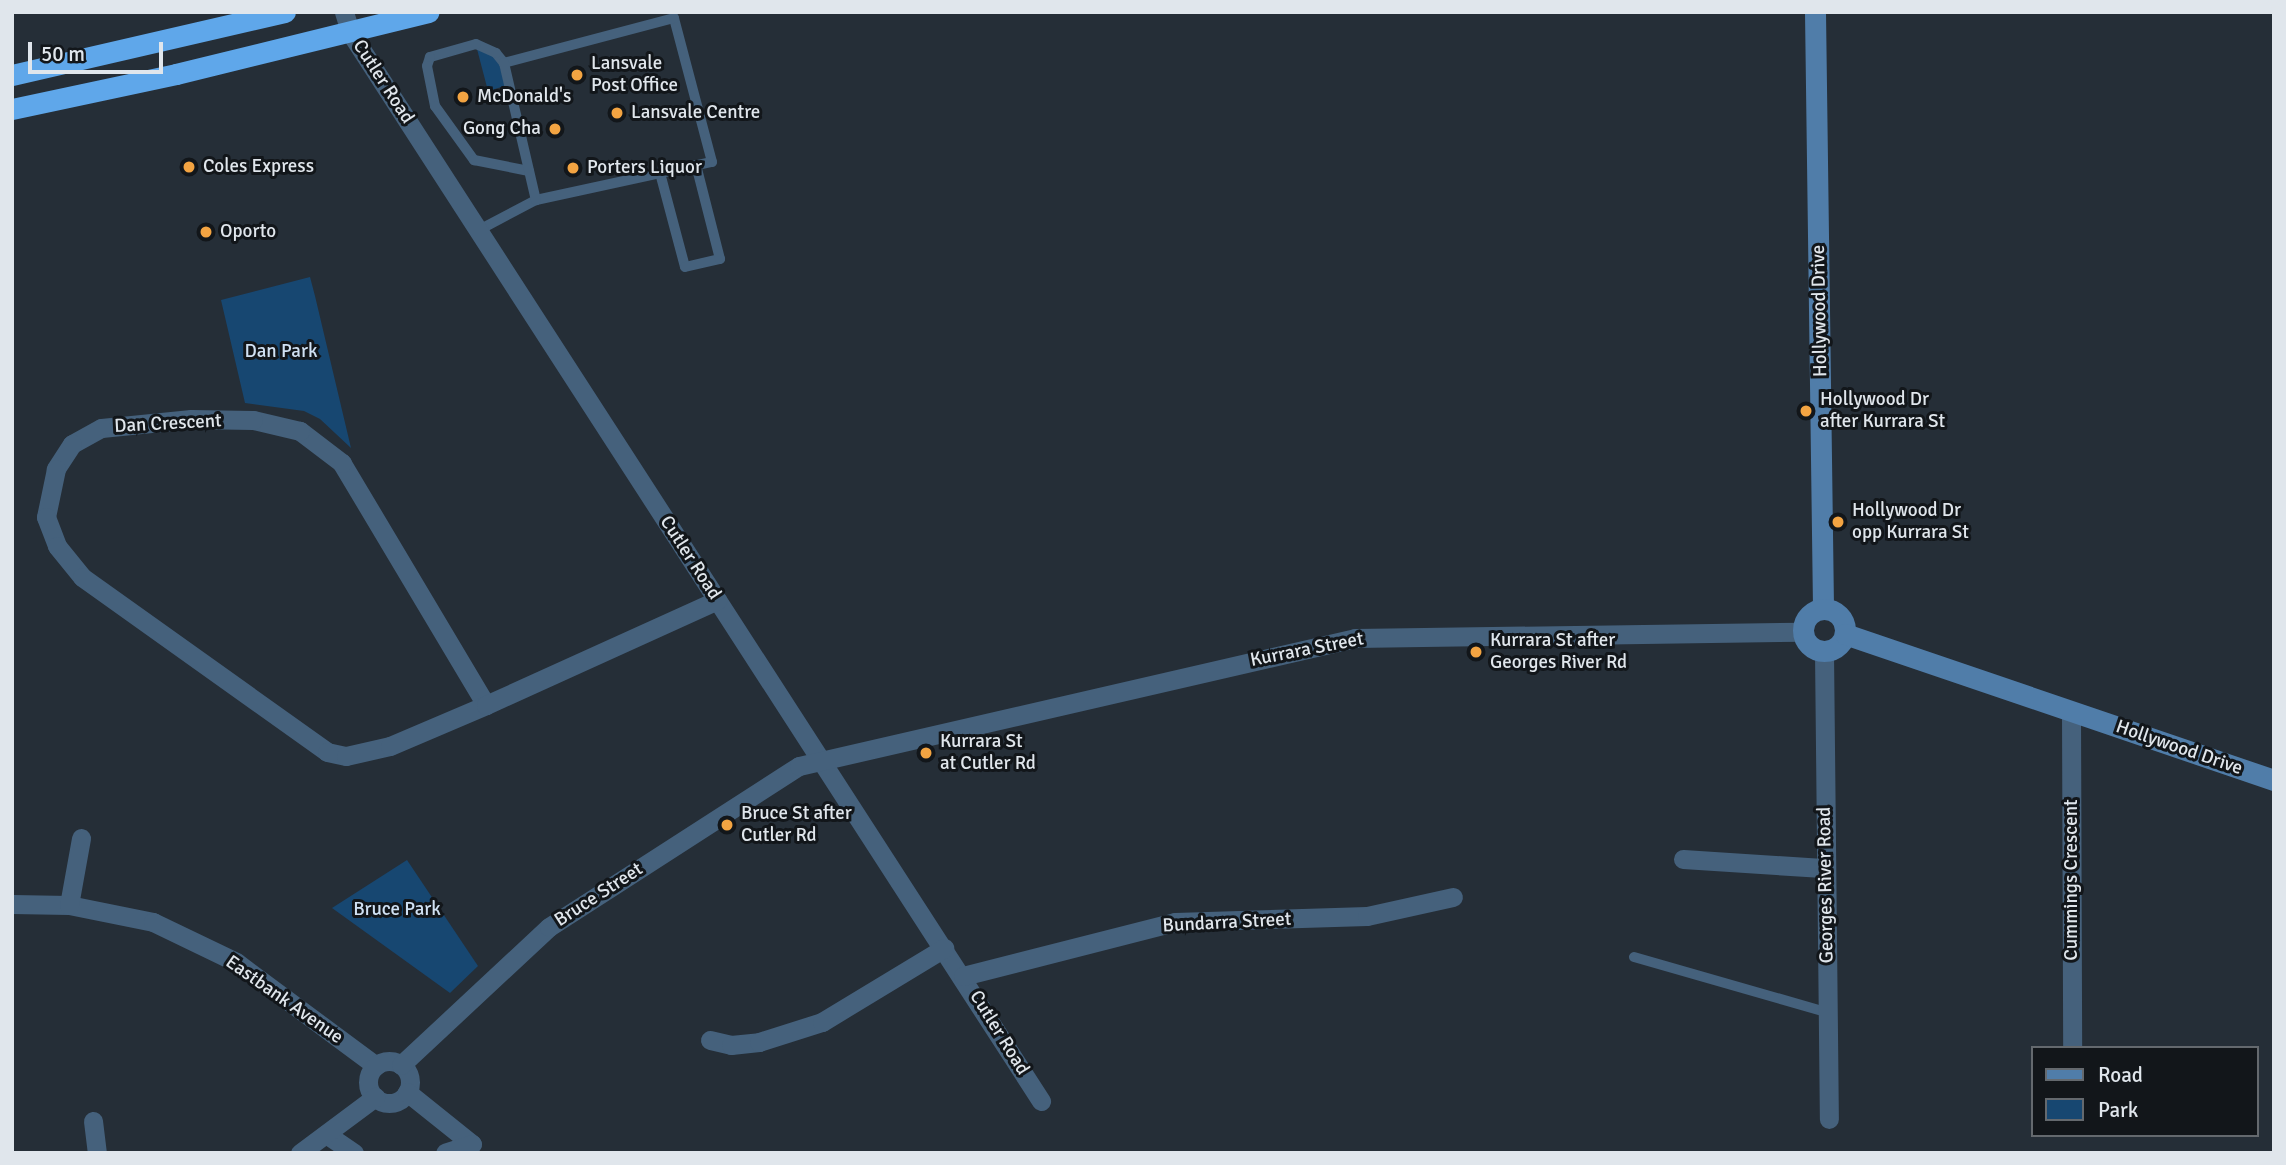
<!DOCTYPE html>
<style>
body{margin:0}
#map{position:relative;width:2286px;height:1165px;overflow:hidden;background:#252e37;font-family:Signika,sans-serif}
div>[style]{position:absolute}
.green>*{inset:0;background:#174771}
.lane>*{height:10px;margin:-5px;padding:0 5px;transform-origin:5px;border-radius:5px;background:#45617c}
.street>*{height:19px;margin:-9.5px;padding:0 9.5px;transform-origin:9.5px;border-radius:9.5px;background:#45617c}
.street>.ring{margin:-9.5px;padding:0;box-sizing:content-box;background:none;border:19px solid #45617c;border-radius:50%}
.secondary>*{height:21px;margin:-10.5px;padding:0 10.5px;transform-origin:10.5px;border-radius:10.5px;background:#507da9}
.secondary>.ring{margin:-10.5px;padding:0;box-sizing:content-box;background:none;border:21px solid #507da9;border-radius:50%}
.highway>*{height:21px;margin:-10.5px;padding:0 10.5px;transform-origin:10.5px;border-radius:10.5px;background:#5fa7ea}
.dots>*{width:19px;height:19px;translate:-50% -50%;box-sizing:border-box;border:4px solid #12161a;border-radius:50%}
span{translate:-50% -50%;white-space:nowrap;text-align:center;line-height:1.15;-webkit-text-stroke:6px #12161a;paint-order:stroke}
.poi-label{font-size:19px;color:#e0e6ec}
.left{translate:0 -50%;text-align:left}
.right{translate:-100% -50%;text-align:right}
.street-label{font-size:19px;color:#e0e6ec}
.park-label{font-size:19px;color:#d0e1f3}
.frame{position:absolute;inset:0;border:14px solid #e0e6ec;pointer-events:none}
.legend{position:absolute;left:2031px;top:1046px;width:228px;height:91px;box-sizing:border-box;background:#12161a;border:2px solid #64696e;margin:0;padding:9px 12px;list-style:none;font-size:21px;color:#e0e6ec}
.legend li{display:flex;align-items:center;gap:14px;height:35px}
.legend b{width:35px;border:2px solid #64696e}
.scale{position:absolute;left:28px;top:42px;width:135px;height:32px;box-sizing:border-box;border:4px solid #e0e6ec;border-top:0;padding-left:9px;font-size:21px;line-height:24px;white-space:nowrap;color:#e0e6ec;-webkit-text-stroke:5px #12161a;paint-order:stroke}
</style>
<div id="map">
<div class="green">
<div style="clip-path:polygon(477px 49px,498px 58px,505px 86px,488px 91px)"></div>
<div style="clip-path:polygon(310px 277px,315px 296px,351px 448px,320px 419px,304px 411px,245px 403px,221px 300px)"></div>
<div style="clip-path:polygon(407px 860px,478px 966px,450px 993px,332px 908px)"></div>
</div>
<div class="lane">
<div style="left:504px;top:63px;width:13px;rotate:-129deg"></div>
<div style="left:496px;top:53px;width:22px;rotate:-156deg"></div>
<div style="left:476px;top:44px;width:48px;rotate:164.2deg"></div>
<div style="left:430px;top:57px;width:9px;rotate:108deg"></div>
<div style="left:427px;top:66px;width:41px;rotate:78.7deg"></div>
<div style="left:435px;top:106px;width:67px;rotate:54.2deg"></div>
<div style="left:474px;top:160px;width:56px;rotate:11.3deg"></div>
<div style="left:660px;top:173px;width:97px;rotate:75.1deg"></div>
<div style="left:685px;top:267px;width:36px;rotate:-13deg"></div>
<div style="left:720px;top:259px;width:97px;rotate:-104.3deg"></div>
<div style="left:479px;top:230px;width:64px;rotate:-27.8deg"></div>
<div style="left:536px;top:200px;width:180px;rotate:-12.2deg"></div>
<div style="left:712px;top:162px;width:149px;rotate:-104.8deg"></div>
<div style="left:674px;top:18px;width:176px;rotate:165.2deg"></div>
<div style="left:504px;top:63px;width:141px;rotate:76.9deg"></div>
<div style="left:1634px;top:957px;width:203px;rotate:16deg"></div>
</div>
<div class="street">
<div style="left:344px;top:12px;width:21px;rotate:73deg"></div>
<div style="left:350px;top:32px;width:1273px;rotate:57.12deg"></div>
<div style="left:1824px;top:652px;width:467px;rotate:89.4deg"></div>
<div style="left:486px;top:705px;width:282px;rotate:-120.8deg"></div>
<div style="left:342px;top:463px;width:53px;rotate:-142.7deg"></div>
<div style="left:300px;top:431px;width:48px;rotate:-166.8deg"></div>
<div style="left:253px;top:420px;width:62px;rotate:-179.1deg"></div>
<div style="left:191px;top:419px;width:90px;rotate:174.3deg"></div>
<div style="left:101px;top:428px;width:33px;rotate:151deg"></div>
<div style="left:72px;top:444px;width:30px;rotate:123deg"></div>
<div style="left:56px;top:469px;width:49px;rotate:101.8deg"></div>
<div style="left:46px;top:517px;width:31px;rotate:69deg"></div>
<div style="left:57px;top:546px;width:40px;rotate:51deg"></div>
<div style="left:82px;top:577px;width:301px;rotate:35.5deg"></div>
<div style="left:327px;top:752px;width:19px;rotate:12deg"></div>
<div style="left:346px;top:756px;width:45px;rotate:-12.8deg"></div>
<div style="left:390px;top:746px;width:104px;rotate:-23.1deg"></div>
<div style="left:486px;top:705px;width:254px;rotate:-24.4deg"></div>
<div style="left:2071px;top:712px;width:336px;rotate:89.8deg"></div>
<div style="left:1683px;top:859px;width:140px;rotate:3.7deg"></div>
<div style="left:12px;top:904px;width:57px;rotate:1deg"></div>
<div style="left:69px;top:905px;width:86px;rotate:11.4deg"></div>
<div style="left:153px;top:922px;width:92px;rotate:25.7deg"></div>
<div style="left:236px;top:962px;width:174px;rotate:36.6deg"></div>
<div style="left:69px;top:905px;width:68px;rotate:-79.8deg"></div>
<div style="left:963px;top:976px;width:219px;rotate:-14.3deg"></div>
<div style="left:1175px;top:922px;width:192px;rotate:-1.8deg"></div>
<div style="left:1367px;top:916px;width:88px;rotate:-12.5deg"></div>
<div style="left:710px;top:1040px;width:22px;rotate:13deg"></div>
<div style="left:731px;top:1045px;width:28px;rotate:-6deg"></div>
<div style="left:759px;top:1042px;width:66px;rotate:-17.6deg"></div>
<div style="left:822px;top:1022px;width:143px;rotate:-31.2deg"></div>
<div class="ring" style="left:368px;top:1061px;width:23px;height:23px"></div>
<div style="left:401px;top:1065px;width:202px;rotate:-43deg"></div>
<div style="left:549px;top:927px;width:297px;rotate:-32.8deg"></div>
<div style="left:799px;top:766px;width:571px;rotate:-12.96deg"></div>
<div style="left:1355px;top:638px;width:448px;rotate:-0.8deg"></div>
<div style="left:407px;top:1092px;width:83px;rotate:38.7deg"></div>
<div style="left:472px;top:1144px;width:28px;rotate:162deg"></div>
<div style="left:93px;top:1121px;width:32px;rotate:83deg"></div>
<div style="left:326px;top:1134px;width:34px;rotate:34deg"></div>
<div style="left:300px;top:1153px;width:94px;rotate:-36.7deg"></div>
</div>
<div class="secondary">
<div style="left:1815px;top:12px;width:597px;rotate:89.23deg"></div>
<div class="ring" style="left:1803px;top:609px;width:21px;height:21px"></div>
<div style="left:1845px;top:634px;width:453px;rotate:18.8deg"></div>
</div>
<div class="highway">
<div style="left:12px;top:75px;width:280px;rotate:-13deg"></div>
<div style="left:12px;top:109px;width:168px;rotate:-12deg"></div>
<div style="left:176px;top:74px;width:260px;rotate:-13.8deg"></div>
</div>
<div class="dots">
<div style="left:577px;top:75px;background:#f3a442"></div>
<div style="left:463px;top:97px;background:#f3a442"></div>
<div style="left:617px;top:113px;background:#f3a442"></div>
<div style="left:555px;top:129px;background:#f3a442"></div>
<div style="left:189px;top:167px;background:#f3a442"></div>
<div style="left:573px;top:168px;background:#f3a442"></div>
<div style="left:206px;top:232px;background:#f3a442"></div>
<div style="left:1806px;top:411px;background:#f3a442"></div>
<div style="left:1838px;top:522px;background:#f3a442"></div>
<div style="left:1476px;top:652px;background:#f3a442"></div>
<div style="left:926px;top:753px;background:#f3a442"></div>
<div style="left:727px;top:825px;background:#f3a442"></div>
</div>
<div class="poi-label">
<span class="left" style="left:591px;top:75px">Lansvale<br>Post Office</span>
<span class="left" style="left:477px;top:97px">McDonald's</span>
<span class="left" style="left:631px;top:113px">Lansvale Centre</span>
<span class="right" style="left:541px;top:129px">Gong Cha</span>
<span class="left" style="left:203px;top:167px">Coles Express</span>
<span class="left" style="left:587px;top:168px">Porters Liquor</span>
<span class="left" style="left:220px;top:232px">Oporto</span>
<span class="left" style="left:1820px;top:411px">Hollywood Dr<br>after Kurrara St</span>
<span class="left" style="left:1852px;top:522px">Hollywood Dr<br>opp Kurrara St</span>
<span class="left" style="left:1490px;top:652px">Kurrara St after<br>Georges River Rd</span>
<span class="left" style="left:940px;top:753px">Kurrara St<br>at Cutler Rd</span>
<span class="left" style="left:741px;top:825px">Bruce St after<br>Cutler Rd</span>
</div>
<div class="street-label">
<span style="left:383px;top:82px;rotate:57deg">Cutler Road</span>
<span style="left:1820px;top:311px;rotate:-91deg">Hollywood Drive</span>
<span style="left:168px;top:424px;rotate:-3deg">Dan Crescent</span>
<span style="left:690px;top:558px;rotate:57deg">Cutler Road</span>
<span style="left:1307px;top:650px;rotate:-11deg">Kurrara Street</span>
<span style="left:2179px;top:748px;rotate:19deg">Hollywood Drive</span>
<span style="left:2072px;top:880px;rotate:-90deg">Cummings Crescent</span>
<span style="left:1826px;top:885px;rotate:-91deg">Georges River Road</span>
<span style="left:599px;top:895px;rotate:-33deg">Bruce Street</span>
<span style="left:1227px;top:923px;rotate:-3deg">Bundarra Street</span>
<span style="left:284px;top:1000px;rotate:35deg">Eastbank Avenue</span>
<span style="left:999px;top:1033px;rotate:58deg">Cutler Road</span>
</div>
<div class="park-label">
<span style="left:281px;top:352px">Dan Park</span>
<span style="left:397px;top:910px">Bruce Park</span>
</div>
<div class="frame"></div>
<ul class="legend">
<li><b style="height:9px;background:#507da9"></b>Road</li>
<li><b style="height:19px;background:#174771"></b>Park</li>
</ul>
<div class="scale">50 m</div>
</div>
